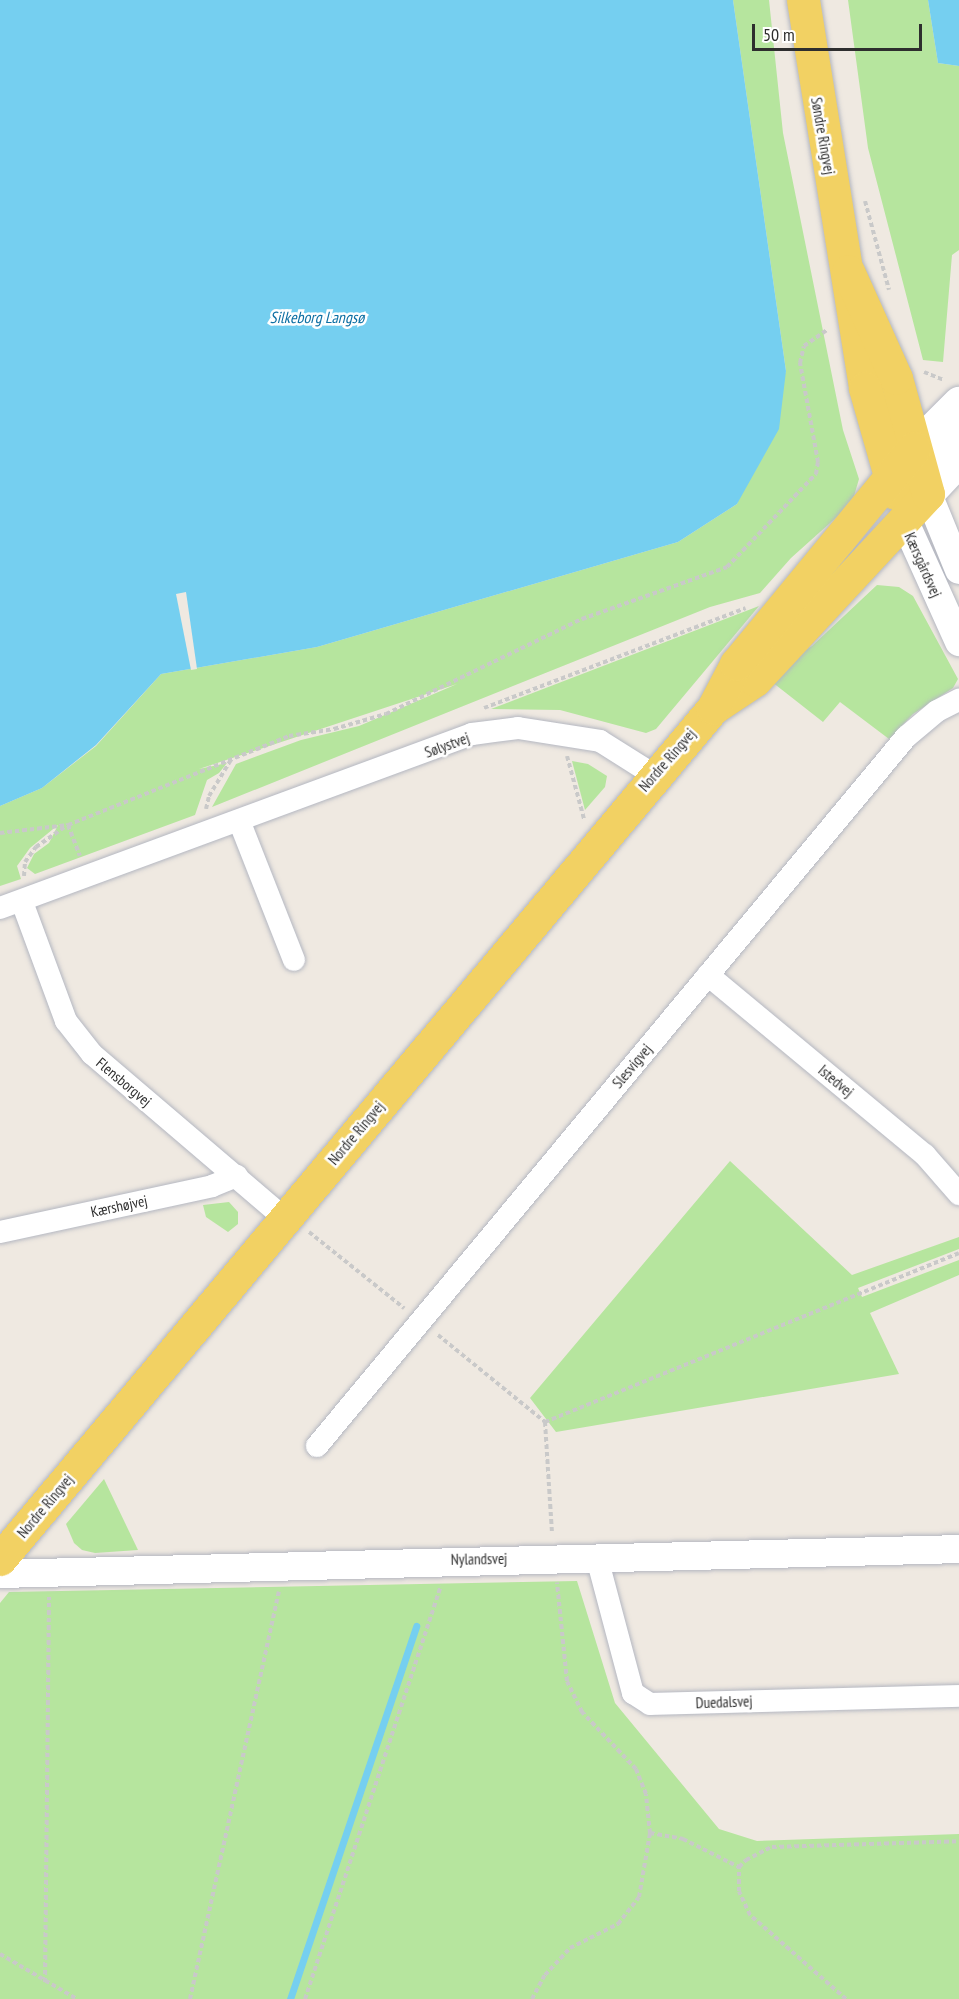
<!DOCTYPE html>
<meta charset="utf-8">
<style>
body{margin:0}
#map{position:relative;width:959px;height:1999px;overflow:hidden;background:#efe9e1;font-family:"PT Sans Narrow",sans-serif}
div>[style]{position:absolute}
.green>*{inset:0;background:#b6e59e}
.water>*{inset:0;background:#75cff0}
.pier>*{inset:0;background:#efe9e1}
.stream>*{height:7px;margin:-3.5px;padding:0 3.5px;transform-origin:3.5px;border-radius:3.5px;background:#75cff0}
.path>*{height:4px;margin-top:-2px;transform-origin:0;background:repeating-linear-gradient(90deg,#c9c9c9 0 4.5px,transparent 0 7.5px)}
.roads{filter:drop-shadow(0 0 2px #b4b7c1) drop-shadow(0 0 2px #b4b7c1)}
.minor>*{height:22px;margin:-11px;padding:0 11px;transform-origin:11px;border-radius:11px;background:#fff}
.tertiary>*{height:28px;margin:-14px;padding:0 14px;transform-origin:14px;border-radius:14px;background:#fff}
.secondary>*{height:32px;margin:-16px;padding:0 16px;transform-origin:16px;border-radius:16px;background:#fff}
.primary>*{height:33px;margin:-16.5px;padding:0 16.5px;transform-origin:16.5px;border-radius:16.5px;background:#f2d163}
span{translate:-50% -50%;white-space:nowrap;text-align:center;line-height:1.15;-webkit-text-stroke:5px #fff;paint-order:stroke}
.street-label{font-size:15px;color:#2e2e2e}
.water-label{font-size:16px;color:#0d6fa3;font-style:italic}
.scale{position:absolute;left:752px;top:24px;width:170px;height:27px;box-sizing:border-box;border:3px solid #2e2e2e;border-top:0;padding-left:8px;font-size:18px;line-height:21px;white-space:nowrap;color:#2e2e2e;-webkit-text-stroke:4px #fff;paint-order:stroke}
</style>
<div id="map">
<div class="green">
<div style="clip-path:polygon(733px 0,769px 0,783px 133px,843px 430px,859px 479px,854px 496px,839px 515px,791px 558px,760px 593px,710px 607px,212px 807px,236px 764px,301px 740px,359px 726px,457px 684px,199px 769px,227px 763px,219px 773px,207px 780px,195px 815px,35px 874px,27px 868px,34px 854px,49px 843px,58px 825px,30px 848px,17px 866px,21px 879px,0 886px,0 806px,42px 788px,96px 746px,161px 674px,317px 647px,678px 542px,737px 504px,786px 371px)"></div>
<div style="clip-path:polygon(848px 0,928px 0,938px 63px,959px 66px,959px 250px,952px 255px,943px 362px,923px 360px,868px 148px)"></div>
<div style="clip-path:polygon(877px 585px,899px 587px,913px 596px,958px 679px,953px 688px,913px 714px,889px 739px,840px 702px,823px 722px,772px 682px,790px 660px,812px 646px)"></div>
<div style="clip-path:polygon(759px 606px,656px 729px,646px 733px,560px 710px,491px 709px)"></div>
<div style="clip-path:polygon(572px 761px,588px 764px,607px 776px,605px 787px,585px 810px)"></div>
<div style="clip-path:polygon(730px 1161px,852px 1275px,959px 1237px,959px 1249px,858px 1288px,862px 1297px,959px 1260px,959px 1275px,870px 1313px,899px 1374px,556px 1432px,530px 1398px)"></div>
<div style="clip-path:polygon(229px 1202px,238px 1212px,238px 1224px,228px 1232px,206px 1217px,203px 1205px)"></div>
<div style="clip-path:polygon(104px 1479px,138px 1550px,95px 1553px,82px 1550px,74px 1543px,66px 1524px)"></div>
<div style="clip-path:polygon(577px 1581px,615px 1703px,719px 1829px,757px 1841px,959px 1834px,959px 1999px,0 1999px,0 1603px,9px 1592px)"></div>
</div>
<div class="water">
<div style="clip-path:polygon(0 0,733px 0,786px 371px,779px 429px,737px 504px,678px 542px,317px 647px,161px 674px,96px 745px,42px 788px,0 806px)"></div>
<div style="clip-path:polygon(928px 0,959px 0,959px 66px,938px 63px)"></div>
</div>
<div class="pier">
<div style="clip-path:polygon(186px 592px,197px 669px,191px 670px,176px 594px)"></div>
</div>
<div class="stream">
<div style="left:290px;top:1999px;width:394px;rotate:-71.3deg"></div>
</div>
<div class="path">
<div style="left:865px;top:201px;width:92px;rotate:74.9deg"></div>
<div style="left:924px;top:372px;width:22px;rotate:22deg"></div>
<div style="left:484px;top:708px;width:280px;rotate:-20.9deg"></div>
<div style="left:567px;top:756px;width:65px;rotate:74.9deg"></div>
<div style="left:206px;top:809px;width:13px;rotate:-77deg"></div>
<div style="left:209px;top:796px;width:44px;rotate:-58.8deg"></div>
<div style="left:0;top:833px;width:68px;rotate:-6.7deg"></div>
<div style="left:68px;top:825px;width:33px;rotate:69deg"></div>
<div style="left:24px;top:876px;width:14px;rotate:-86deg"></div>
<div style="left:25px;top:862px;width:19px;rotate:-54deg"></div>
<div style="left:36px;top:847px;width:39px;rotate:-35deg"></div>
<div style="left:68px;top:825px;width:238px;rotate:-21.9deg"></div>
<div style="left:289px;top:736px;width:46px;rotate:-8.8deg"></div>
<div style="left:334px;top:729px;width:54px;rotate:-16.1deg"></div>
<div style="left:386px;top:714px;width:218px;rotate:-25.9deg"></div>
<div style="left:582px;top:619px;width:154px;rotate:-19.7deg"></div>
<div style="left:727px;top:567px;width:129px;rotate:-46.3deg"></div>
<div style="left:816px;top:474px;width:12px;rotate:-81deg"></div>
<div style="left:818px;top:462px;width:101px;rotate:-100.3deg"></div>
<div style="left:800px;top:363px;width:17px;rotate:-77deg"></div>
<div style="left:804px;top:346px;width:29px;rotate:-35deg"></div>
<div style="left:309px;top:1232px;width:122px;rotate:38.7deg"></div>
<div style="left:438px;top:1335px;width:138px;rotate:39.1deg"></div>
<div style="left:545px;top:1422px;width:112px;rotate:86.4deg"></div>
<div style="left:545px;top:1422px;width:447px;rotate:-22.2deg"></div>
<div style="left:650px;top:1833px;width:34px;rotate:10deg"></div>
<div style="left:683px;top:1839px;width:63px;rotate:26.6deg"></div>
<div style="left:0;top:1954px;width:89px;rotate:30.3deg"></div>
<div style="left:45px;top:1982px;width:385px;rotate:-89.4deg"></div>
<div style="left:190px;top:1999px;width:417px;rotate:-77.7deg"></div>
<div style="left:305px;top:1999px;width:435px;rotate:-71.8deg"></div>
<div style="left:532px;top:1999px;width:27px;rotate:-62deg"></div>
<div style="left:545px;top:1975px;width:37px;rotate:-47deg"></div>
<div style="left:570px;top:1948px;width:54px;rotate:-26.6deg"></div>
<div style="left:618px;top:1924px;width:34px;rotate:-52deg"></div>
<div style="left:639px;top:1897px;width:65px;rotate:-80.2deg"></div>
<div style="left:650px;top:1833px;width:39px;rotate:-96deg"></div>
<div style="left:646px;top:1794px;width:27px;rotate:-112deg"></div>
<div style="left:636px;top:1769px;width:79px;rotate:-133.5deg"></div>
<div style="left:582px;top:1712px;width:34px;rotate:-116deg"></div>
<div style="left:567px;top:1681px;width:99px;rotate:-95.8deg"></div>
<div style="left:846px;top:1999px;width:128px;rotate:-138.8deg"></div>
<div style="left:750px;top:1915px;width:26px;rotate:-115deg"></div>
<div style="left:739px;top:1891px;width:24px;rotate:-90deg"></div>
<div style="left:739px;top:1867px;width:10px;rotate:-45deg"></div>
<div style="left:746px;top:1860px;width:29px;rotate:-27deg"></div>
<div style="left:772px;top:1847px;width:187px;rotate:-1.8deg"></div>
</div>
<div class="roads">
<div class="minor">
<div style="left:240px;top:823px;width:147px;rotate:68.5deg"></div>
<div style="left:22px;top:902px;width:127px;rotate:69.7deg"></div>
<div style="left:66px;top:1021px;width:42px;rotate:51.8deg"></div>
<div style="left:92px;top:1054px;width:254px;rotate:40.5deg"></div>
<div style="left:0;top:908px;width:503px;rotate:-20.24deg"></div>
<div style="left:472px;top:734px;width:46px;rotate:-7.4deg"></div>
<div style="left:518px;top:728px;width:83px;rotate:9deg"></div>
<div style="left:600px;top:741px;width:64px;rotate:32.2deg"></div>
<div style="left:708px;top:975px;width:282px;rotate:39.7deg"></div>
<div style="left:925px;top:1155px;width:52px;rotate:48.9deg"></div>
<div style="left:0;top:1232px;width:217px;rotate:-12.2deg"></div>
<div style="left:212px;top:1186px;width:27px;rotate:-22deg"></div>
<div style="left:317px;top:1446px;width:922px;rotate:-50.28deg"></div>
<div style="left:906px;top:737px;width:40px;rotate:-40deg"></div>
<div style="left:937px;top:711px;width:25px;rotate:-27deg"></div>
<div style="left:597px;top:1558px;width:140px;rotate:75.1deg"></div>
<div style="left:633px;top:1693px;width:20px;rotate:33deg"></div>
<div style="left:650px;top:1704px;width:309px;rotate:-1.5deg"></div>
</div>
<div class="tertiary">
<div style="left:959px;top:428px;width:57px;rotate:132.1deg"></div>
<div style="left:921px;top:470px;width:53px;rotate:108.8deg"></div>
<div style="left:904px;top:520px;width:134px;rotate:65.7deg"></div>
<div style="left:928px;top:494px;width:82px;rotate:67.8deg"></div>
<div style="left:0;top:1574px;width:959px;rotate:-1.49deg"></div>
</div>
<div class="secondary">
<div style="left:914px;top:448px;width:64px;rotate:-45deg"></div>
<div style="left:928px;top:494px;width:45px;rotate:-46.8deg"></div>
</div>
<div class="primary">
<div style="left:803px;top:0;width:393px;rotate:80.9deg"></div>
<div style="left:865px;top:388px;width:109px;rotate:74.1deg"></div>
<div style="left:716px;top:706px;width:47px;rotate:-33.7deg"></div>
<div style="left:755px;top:680px;width:254px;rotate:-47.1deg"></div>
<div style="left:928px;top:494px;width:120px;rotate:-105.4deg"></div>
<div style="left:896px;top:378px;width:117px;rotate:-114.2deg"></div>
<div style="left:0;top:1559px;width:1110px;rotate:-50.04deg"></div>
<div style="left:713px;top:708px;width:50px;rotate:-62.4deg"></div>
<div style="left:736px;top:664px;width:280px;rotate:-50.5deg"></div>
</div>
</div>
<div class="street-label">
<span style="left:823px;top:136px;rotate:80deg">Søndre Ringvej</span>
<span style="left:923px;top:565px;rotate:66deg">Kærsgårdsvej</span>
<span style="left:447px;top:745px;rotate:-20deg">Sølystvej</span>
<span style="left:667px;top:760px;rotate:-49deg">Nordre Ringvej</span>
<span style="left:632px;top:1066px;rotate:-50deg">Slesvigvej</span>
<span style="left:836px;top:1081px;rotate:40deg">Istedvej</span>
<span style="left:124px;top:1082px;rotate:40deg">Flensborgvej</span>
<span style="left:356px;top:1133px;rotate:-50deg">Nordre Ringvej</span>
<span style="left:119px;top:1206px;rotate:-12deg">Kærshøjvej</span>
<span style="left:45px;top:1506px;rotate:-50deg">Nordre Ringvej</span>
<span style="left:479px;top:1559px;rotate:-1deg">Nylandsvej</span>
<span style="left:724px;top:1702px;rotate:-2deg">Duedalsvej</span>
</div>
<div class="water-label">
<span style="left:317px;top:317px">Silkeborg Langsø</span>
</div>
<div class="scale">50 m</div>
</div>
